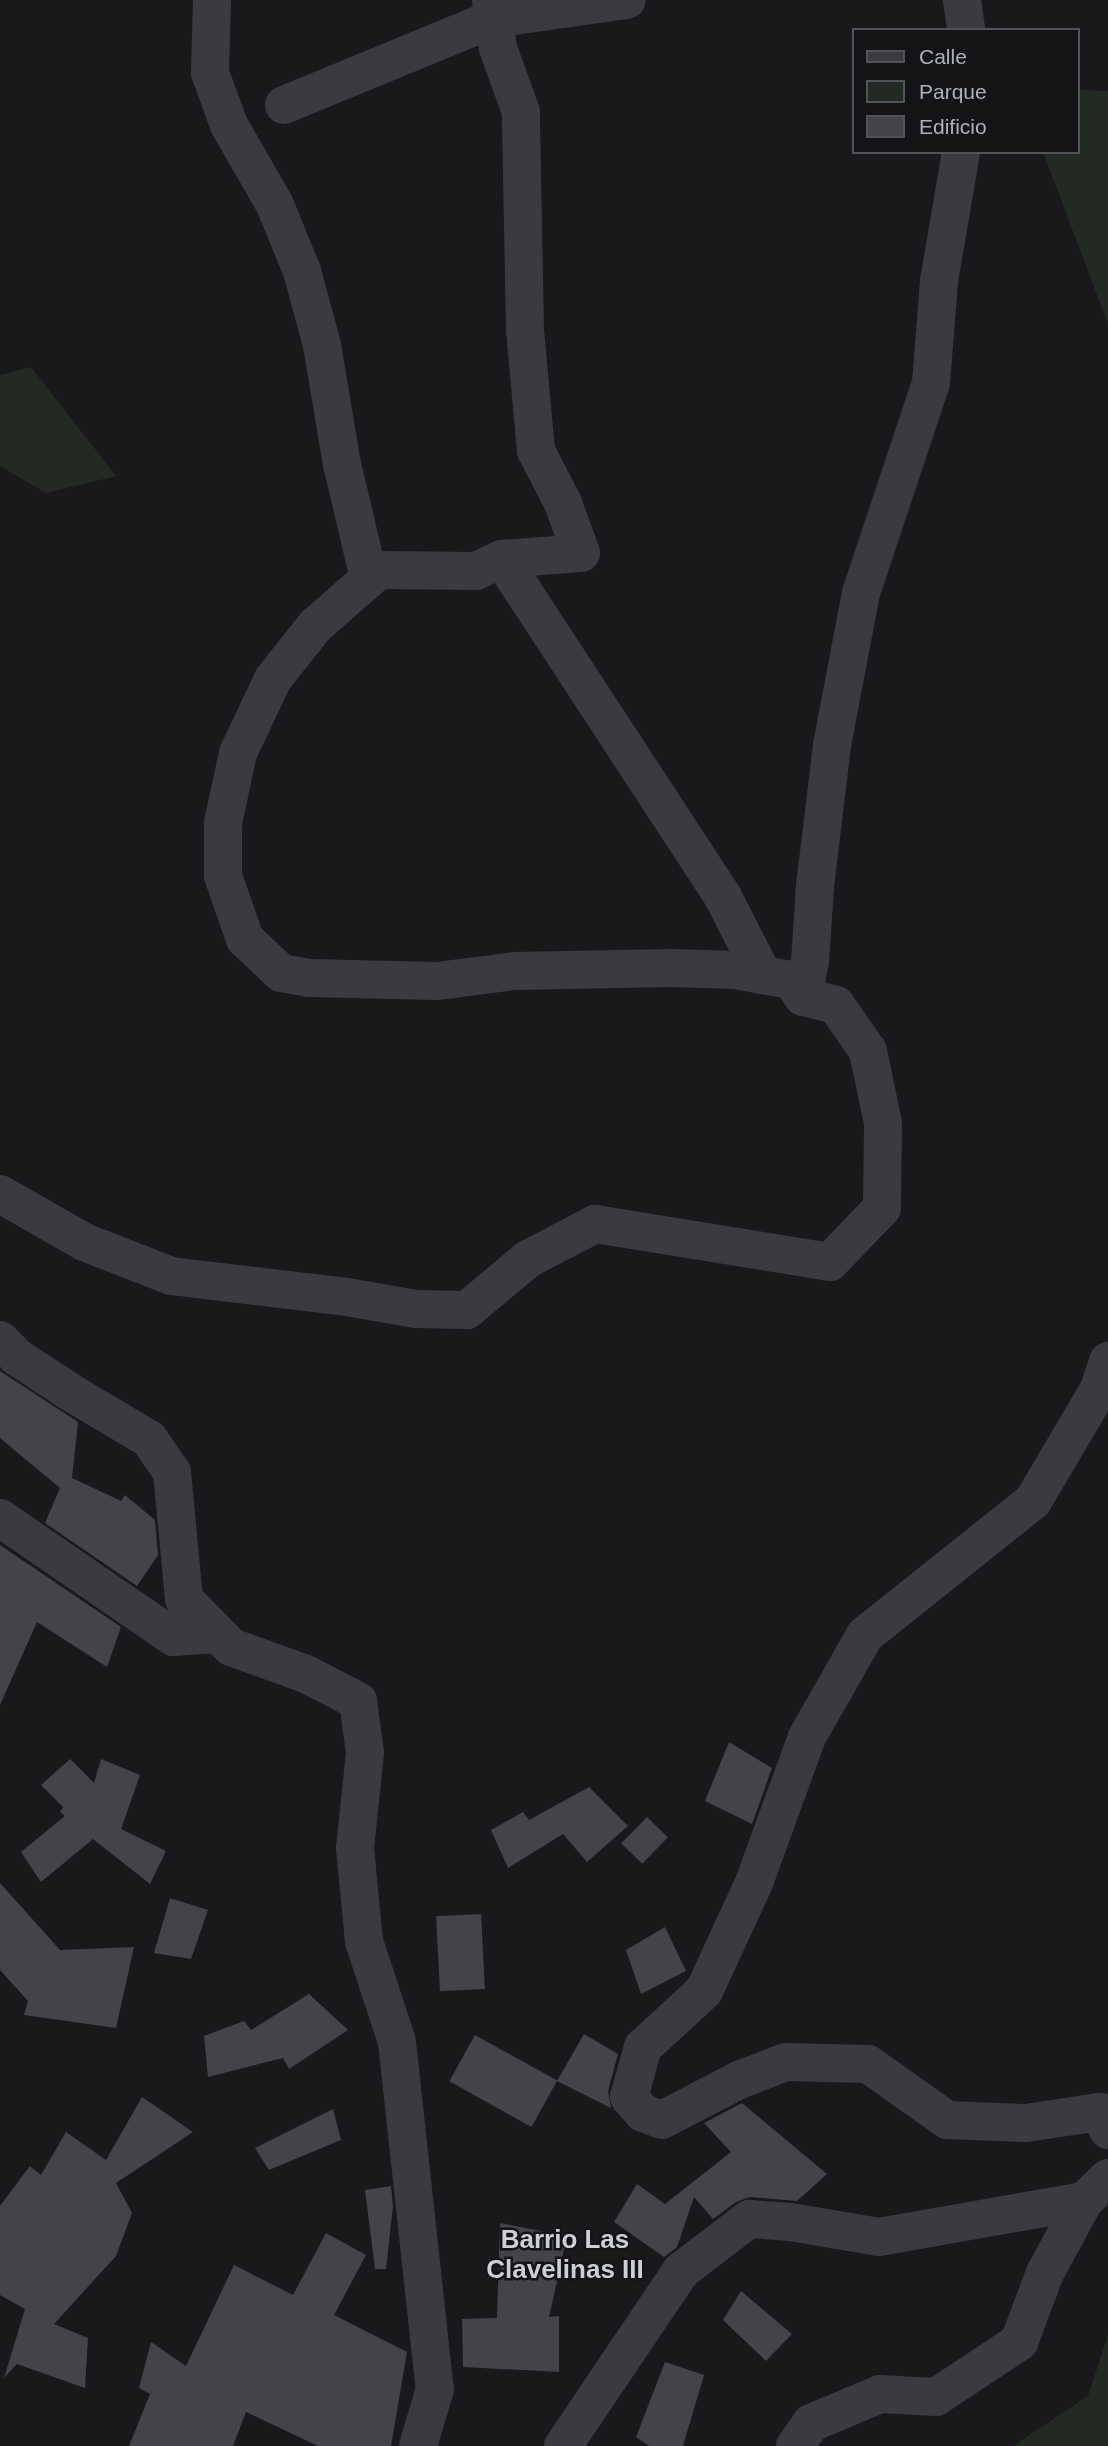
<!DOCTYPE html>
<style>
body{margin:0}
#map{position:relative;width:1108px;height:2446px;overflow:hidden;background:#19191b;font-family:Helvetica,sans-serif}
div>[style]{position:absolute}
.green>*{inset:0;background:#232a23}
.building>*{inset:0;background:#434447;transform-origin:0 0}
.minor>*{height:38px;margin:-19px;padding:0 19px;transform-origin:19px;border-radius:19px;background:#3a3b3f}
span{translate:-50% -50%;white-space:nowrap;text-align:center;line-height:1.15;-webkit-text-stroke:5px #141416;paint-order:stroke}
.neighbourhood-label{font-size:26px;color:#cccfd6;font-weight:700}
.legend{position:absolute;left:852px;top:28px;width:228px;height:126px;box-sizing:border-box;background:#141416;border:2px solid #515357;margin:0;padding:9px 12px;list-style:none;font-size:21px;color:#acb1b9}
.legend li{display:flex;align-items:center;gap:14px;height:35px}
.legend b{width:35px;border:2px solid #515357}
</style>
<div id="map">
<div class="green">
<div style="clip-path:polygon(1078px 90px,1108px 91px,1108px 324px,1043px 152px,1078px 152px)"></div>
<div style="clip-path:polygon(31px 367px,116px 476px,46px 493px,0 466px,0 375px)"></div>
<div style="clip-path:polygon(1108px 2335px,1108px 2446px,1013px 2446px,1088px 2396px)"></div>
</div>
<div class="building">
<div style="clip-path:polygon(0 1371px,78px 1422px,72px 1478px,121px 1501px,125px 1495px,155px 1520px,158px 1555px,137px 1586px,45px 1523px,60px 1488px,0 1438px)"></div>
<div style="clip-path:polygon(0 1545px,121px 1627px,107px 1667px,37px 1622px,0 1705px)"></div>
<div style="clip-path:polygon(729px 1742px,772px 1768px,752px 1824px,705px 1801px)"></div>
<div style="clip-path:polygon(70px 1759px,94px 1783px,101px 1759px,140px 1775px,121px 1829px,166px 1851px,150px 1884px,93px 1839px,41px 1882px,21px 1852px,65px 1816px,60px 1812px,63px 1807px,41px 1785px)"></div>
<div style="clip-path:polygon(589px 1787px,628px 1826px,587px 1862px,563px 1834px,508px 1868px,491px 1830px,523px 1812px,529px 1820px)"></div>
<div style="left:647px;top:1817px;width:29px;height:37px;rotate:44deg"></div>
<div style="clip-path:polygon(0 1883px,60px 1950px,134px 1947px,116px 2028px,24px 2015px,28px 2001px,0 1970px)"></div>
<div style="clip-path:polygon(170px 1898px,208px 1910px,191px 1959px,154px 1953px)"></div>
<div style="left:481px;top:1914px;width:75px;height:45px;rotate:87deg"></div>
<div style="clip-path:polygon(665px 1927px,686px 1971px,641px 1994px,626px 1950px)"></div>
<div style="clip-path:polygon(309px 1994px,348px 2030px,289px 2069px,283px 2058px,208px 2077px,204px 2036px,244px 2021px,251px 2030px)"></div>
<div style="clip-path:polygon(584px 2034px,618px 2054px,608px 2091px,611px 2108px,557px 2081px)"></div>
<div style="left:475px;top:2035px;width:94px;height:53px;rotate:29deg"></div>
<div style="clip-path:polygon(142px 2097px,193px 2132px,116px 2183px,132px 2213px,116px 2256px,54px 2324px,88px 2338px,85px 2388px,17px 2364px,4px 2378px,25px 2309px,0 2295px,0 2206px,30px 2166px,41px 2175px,66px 2132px,106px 2160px)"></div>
<div style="clip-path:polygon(742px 2103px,827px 2174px,797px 2201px,750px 2197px,736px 2202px,713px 2219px,694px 2197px,677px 2247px,664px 2257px,614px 2222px,637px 2184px,665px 2204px,731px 2152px,704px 2123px)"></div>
<div style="clip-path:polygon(333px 2109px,341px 2140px,269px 2170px,255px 2148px)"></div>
<div style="clip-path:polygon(391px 2186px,393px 2206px,386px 2269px,375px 2269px,365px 2190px)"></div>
<div style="clip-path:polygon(500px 2223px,567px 2236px,549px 2317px,559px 2316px,559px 2372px,463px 2367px,462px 2319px,497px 2318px)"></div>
<div style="clip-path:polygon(326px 2233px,366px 2255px,334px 2315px,407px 2352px,391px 2446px,318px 2446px,246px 2412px,233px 2446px,129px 2446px,150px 2394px,139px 2388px,151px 2342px,186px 2366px,234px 2265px,293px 2295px)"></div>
<div style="clip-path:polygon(741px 2291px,792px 2334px,766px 2361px,723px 2320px)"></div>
<div style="clip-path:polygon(665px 2362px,704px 2375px,683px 2446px,649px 2446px,636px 2437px)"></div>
</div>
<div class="minor">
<div style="left:212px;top:0;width:73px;rotate:91.6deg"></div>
<div style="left:210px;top:73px;width:55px;rotate:69.9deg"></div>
<div style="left:229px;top:125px;width:92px;rotate:60.1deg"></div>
<div style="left:275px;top:205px;width:71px;rotate:67.8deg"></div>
<div style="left:302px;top:271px;width:77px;rotate:74.9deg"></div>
<div style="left:322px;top:345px;width:121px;rotate:80.5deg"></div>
<div style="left:342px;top:464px;width:117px;rotate:76.7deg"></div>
<div style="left:962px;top:0;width:30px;rotate:82deg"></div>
<div style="left:284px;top:105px;width:226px;rotate:-22.4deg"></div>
<div style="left:493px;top:19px;width:135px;rotate:-8.1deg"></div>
<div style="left:502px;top:559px;width:404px;rotate:56.8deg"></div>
<div style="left:723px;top:897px;width:88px;rotate:62.9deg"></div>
<div style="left:803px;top:997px;width:36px;rotate:-79deg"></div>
<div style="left:810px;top:962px;width:76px;rotate:-86.2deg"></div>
<div style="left:815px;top:886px;width:142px;rotate:-83.1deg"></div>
<div style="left:832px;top:745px;width:155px;rotate:-79.2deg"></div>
<div style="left:861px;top:593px;width:221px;rotate:-71.6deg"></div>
<div style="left:931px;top:383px;width:102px;rotate:-85.5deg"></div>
<div style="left:939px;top:281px;width:131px;rotate:-80.3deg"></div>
<div style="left:0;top:1194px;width:97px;rotate:29.7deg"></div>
<div style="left:84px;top:1242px;width:93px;rotate:21.3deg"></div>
<div style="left:171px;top:1276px;width:177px;rotate:6.8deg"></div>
<div style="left:347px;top:1297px;width:70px;rotate:9.9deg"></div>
<div style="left:416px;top:1309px;width:51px;rotate:1.1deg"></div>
<div style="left:467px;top:1310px;width:80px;rotate:-39.9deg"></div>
<div style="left:528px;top:1259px;width:76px;rotate:-27.6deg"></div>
<div style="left:595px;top:1224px;width:238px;rotate:9.2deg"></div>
<div style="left:830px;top:1262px;width:75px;rotate:-46.1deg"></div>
<div style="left:882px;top:1208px;width:85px;rotate:-89.3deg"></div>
<div style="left:883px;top:1123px;width:74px;rotate:-101.8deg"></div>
<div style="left:868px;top:1051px;width:56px;rotate:-124.8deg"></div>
<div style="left:836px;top:1005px;width:34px;rotate:-166deg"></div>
<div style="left:803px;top:997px;width:21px;rotate:-125deg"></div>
<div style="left:791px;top:980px;width:57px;rotate:-169.9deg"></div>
<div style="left:735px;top:970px;width:65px;rotate:-178.2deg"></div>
<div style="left:670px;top:968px;width:155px;rotate:178.9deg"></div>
<div style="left:515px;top:971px;width:79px;rotate:172.7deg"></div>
<div style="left:437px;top:981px;width:128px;rotate:-178.7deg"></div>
<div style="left:309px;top:978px;width:28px;rotate:-170deg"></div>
<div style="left:281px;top:973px;width:50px;rotate:-136.6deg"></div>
<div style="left:245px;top:939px;width:67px;rotate:-109.2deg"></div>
<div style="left:223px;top:876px;width:53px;rotate:-90deg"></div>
<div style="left:223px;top:823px;width:72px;rotate:-77.9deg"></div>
<div style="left:238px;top:753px;width:82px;rotate:-64.7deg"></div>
<div style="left:273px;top:679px;width:68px;rotate:-51.6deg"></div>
<div style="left:315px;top:626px;width:85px;rotate:-41.2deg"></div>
<div style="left:379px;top:570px;width:97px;rotate:0.6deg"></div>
<div style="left:476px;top:571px;width:29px;rotate:-25deg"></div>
<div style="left:502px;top:559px;width:79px;rotate:-4.3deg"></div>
<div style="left:581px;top:553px;width:53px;rotate:-109.8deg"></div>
<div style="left:563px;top:503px;width:59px;rotate:-117.4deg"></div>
<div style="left:536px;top:451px;width:121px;rotate:-95.2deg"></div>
<div style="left:525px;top:330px;width:218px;rotate:-91.1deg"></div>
<div style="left:521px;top:112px;width:68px;rotate:-109.8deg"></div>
<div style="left:498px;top:48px;width:49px;rotate:-98.3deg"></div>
<div style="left:0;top:1340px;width:24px;rotate:45deg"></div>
<div style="left:17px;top:1357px;width:64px;rotate:33.4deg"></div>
<div style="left:70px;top:1392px;width:92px;rotate:30.7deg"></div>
<div style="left:149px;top:1439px;width:40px;rotate:55.1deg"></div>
<div style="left:172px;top:1472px;width:128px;rotate:84.6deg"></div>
<div style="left:184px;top:1599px;width:67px;rotate:45.6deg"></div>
<div style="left:231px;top:1647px;width:80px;rotate:19.8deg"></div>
<div style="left:306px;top:1674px;width:59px;rotate:27.4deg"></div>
<div style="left:358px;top:1701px;width:52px;rotate:82.3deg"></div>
<div style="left:365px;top:1753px;width:96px;rotate:96deg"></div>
<div style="left:355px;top:1848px;width:93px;rotate:84.5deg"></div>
<div style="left:364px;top:1941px;width:106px;rotate:71.9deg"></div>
<div style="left:397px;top:2042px;width:349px;rotate:83.8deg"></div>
<div style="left:435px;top:2389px;width:59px;rotate:106.6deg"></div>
<div style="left:1108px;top:1361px;width:32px;rotate:108deg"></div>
<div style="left:1098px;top:1391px;width:128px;rotate:120.6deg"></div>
<div style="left:1033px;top:1501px;width:215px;rotate:141.4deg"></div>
<div style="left:865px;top:1635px;width:117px;rotate:119.6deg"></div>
<div style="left:807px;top:1737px;width:158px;rotate:110deg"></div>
<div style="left:753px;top:1885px;width:117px;rotate:114.8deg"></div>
<div style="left:704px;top:1991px;width:83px;rotate:137.4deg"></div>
<div style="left:643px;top:2047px;width:52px;rotate:105.6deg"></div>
<div style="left:629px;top:2097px;width:21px;rotate:49deg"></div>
<div style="left:643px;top:2113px;width:20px;rotate:20deg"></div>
<div style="left:662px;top:2120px;width:87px;rotate:-27.5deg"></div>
<div style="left:739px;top:2080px;width:50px;rotate:-21deg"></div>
<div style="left:786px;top:2062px;width:82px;rotate:1.4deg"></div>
<div style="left:868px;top:2064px;width:97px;rotate:35.3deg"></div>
<div style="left:947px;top:2120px;width:79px;rotate:2.2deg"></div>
<div style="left:1026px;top:2123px;width:75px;rotate:-8.5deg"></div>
<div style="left:1100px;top:2112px;width:20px;rotate:66deg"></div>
<div style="left:0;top:1518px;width:210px;rotate:34.5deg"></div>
<div style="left:173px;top:1637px;width:45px;rotate:-3.8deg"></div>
<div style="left:563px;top:2446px;width:211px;rotate:-56deg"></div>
<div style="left:681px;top:2271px;width:86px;rotate:-37.4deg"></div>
<div style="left:749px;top:2219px;width:42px;rotate:4.1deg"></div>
<div style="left:791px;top:2222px;width:89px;rotate:9.7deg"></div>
<div style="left:879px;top:2237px;width:208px;rotate:-10deg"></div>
<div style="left:795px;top:2446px;width:28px;rotate:-55deg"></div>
<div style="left:811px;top:2423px;width:75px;rotate:-22.8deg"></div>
<div style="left:880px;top:2394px;width:56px;rotate:3.1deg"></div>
<div style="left:936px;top:2397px;width:100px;rotate:-33.5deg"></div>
<div style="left:1019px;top:2342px;width:74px;rotate:-69.4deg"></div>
<div style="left:1045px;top:2273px;width:82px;rotate:-61.6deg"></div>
<div style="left:1084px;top:2201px;width:33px;rotate:-44deg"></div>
</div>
<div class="neighbourhood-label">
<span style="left:565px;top:2255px">Barrio Las<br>Clavelinas III</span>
</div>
<ul class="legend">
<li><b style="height:9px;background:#3a3b3f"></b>Calle</li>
<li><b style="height:19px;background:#232a23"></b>Parque</li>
<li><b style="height:19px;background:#434447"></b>Edificio</li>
</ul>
</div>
